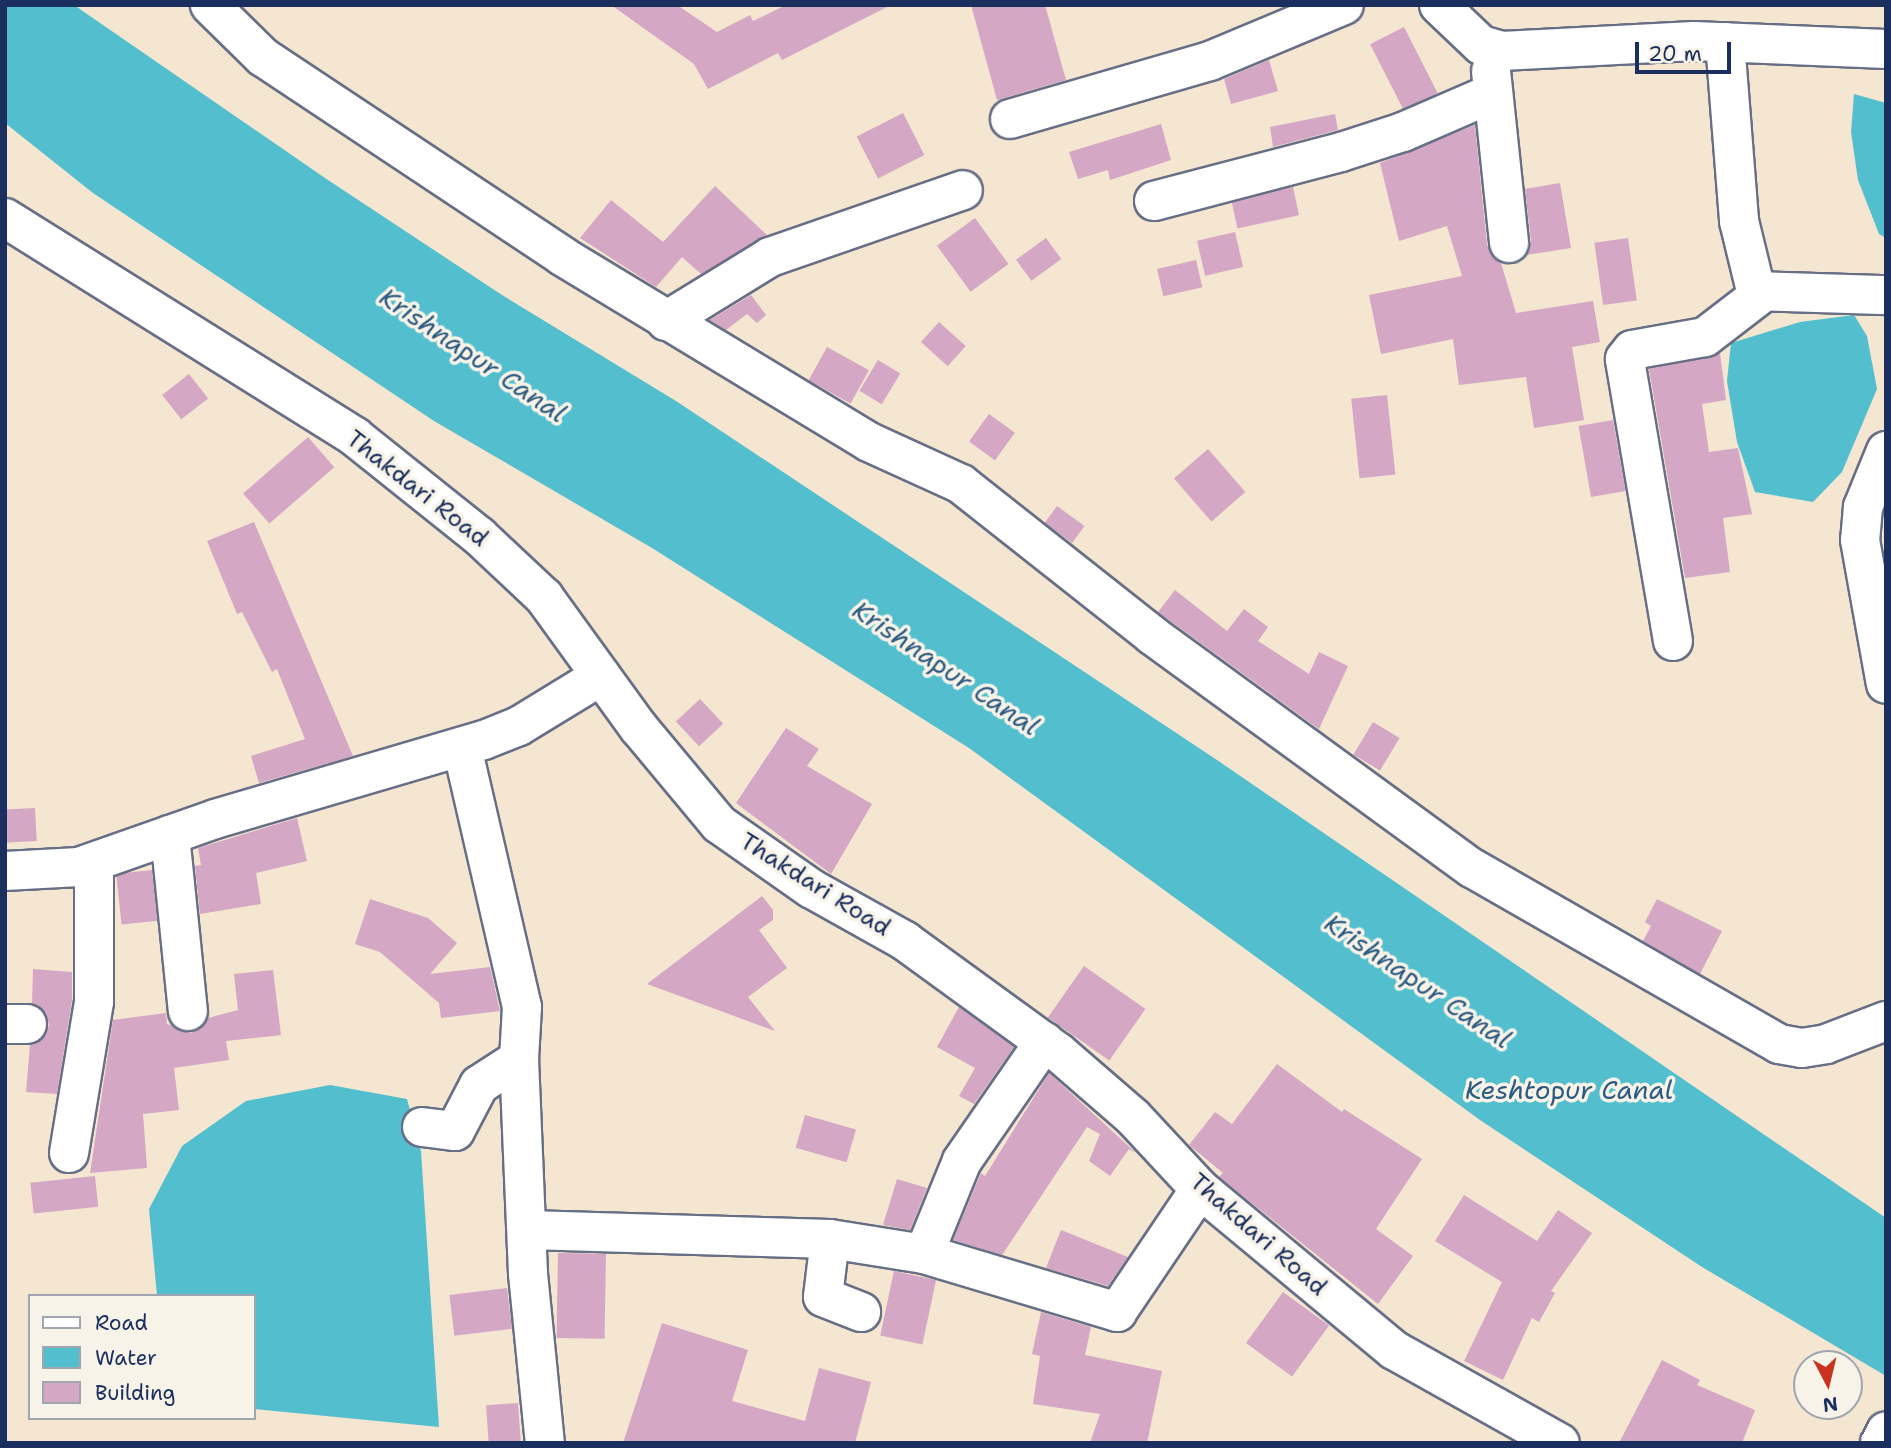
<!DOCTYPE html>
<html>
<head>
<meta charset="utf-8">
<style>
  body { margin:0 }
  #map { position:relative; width:1891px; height:1448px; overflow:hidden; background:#f4e6d0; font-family:"Shantell Sans",sans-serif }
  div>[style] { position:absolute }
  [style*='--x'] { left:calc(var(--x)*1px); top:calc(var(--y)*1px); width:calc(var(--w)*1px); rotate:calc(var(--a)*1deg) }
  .water>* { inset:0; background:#53bfce }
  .building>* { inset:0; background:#d4a7c5; transform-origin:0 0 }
  .roads { filter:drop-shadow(2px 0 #676f86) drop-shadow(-2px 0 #676f86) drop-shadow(0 2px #676f86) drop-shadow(0 -2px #676f86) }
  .minor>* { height:38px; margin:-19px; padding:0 19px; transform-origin:19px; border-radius:19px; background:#fff }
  span { translate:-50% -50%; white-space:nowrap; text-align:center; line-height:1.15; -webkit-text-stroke:7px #f7f3e8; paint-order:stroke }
  .street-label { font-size:24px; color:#1b2f5e }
  .water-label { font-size:26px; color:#2c5a80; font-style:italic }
  .frame { position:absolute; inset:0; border:7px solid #1b2f5e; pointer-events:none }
  .legend { position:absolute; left:28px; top:1294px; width:228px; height:126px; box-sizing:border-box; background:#f7f3e8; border:2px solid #9fa5b1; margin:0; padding:9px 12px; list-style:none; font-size:21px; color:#1b2f5e }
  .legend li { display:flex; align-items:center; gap:14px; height:35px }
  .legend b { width:35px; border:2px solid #9fa5b1 }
  .north { position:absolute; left:1793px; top:1350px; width:70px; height:70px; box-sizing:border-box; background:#f7f3e8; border:2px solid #9fa5b1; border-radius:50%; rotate:173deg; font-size:19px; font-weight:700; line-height:28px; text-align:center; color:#1b2f5e }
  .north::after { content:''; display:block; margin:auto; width:24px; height:32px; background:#c8321e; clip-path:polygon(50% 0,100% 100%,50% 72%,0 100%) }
  .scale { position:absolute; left:1635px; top:42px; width:96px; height:32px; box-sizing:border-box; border:4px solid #1b2f5e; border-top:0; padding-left:9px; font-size:21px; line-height:24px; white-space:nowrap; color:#1b2f5e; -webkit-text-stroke:5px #f7f3e8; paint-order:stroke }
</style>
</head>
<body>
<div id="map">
  <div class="water">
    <div style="clip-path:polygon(5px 5px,74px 5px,325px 178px,502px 295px,676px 401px,1217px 760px,1886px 1218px,1886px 1376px,1702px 1267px,1480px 1120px,969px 748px,652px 548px,434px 421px,93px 193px,5px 123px)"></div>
    <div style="clip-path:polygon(1854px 94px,1886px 103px,1886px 238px,1879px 234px,1858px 180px,1851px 132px)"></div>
    <div style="clip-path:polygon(1854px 315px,1867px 336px,1877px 389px,1842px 472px,1813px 502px,1755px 492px,1737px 442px,1727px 381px,1731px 343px,1800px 322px)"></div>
    <div style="clip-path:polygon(330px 1085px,407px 1099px,421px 1151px,439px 1427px,254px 1409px,254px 1296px,157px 1296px,149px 1209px,182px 1146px,246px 1101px)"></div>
  </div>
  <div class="building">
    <div style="clip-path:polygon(611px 5px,677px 5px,717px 32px,750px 15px,753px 21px,786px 5px,891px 5px,782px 60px,778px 53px,708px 89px,694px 64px)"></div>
    <div style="clip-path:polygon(971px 5px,1045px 5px,1066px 80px,997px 100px)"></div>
    <div style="left:1404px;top:27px;width:74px;height:38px;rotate:63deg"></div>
    <div style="clip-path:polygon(1269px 60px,1278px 91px,1231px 104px,1224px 79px)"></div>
    <div style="left:903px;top:113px;width:47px;height:52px;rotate:63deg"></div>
    <div style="clip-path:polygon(1335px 114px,1338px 130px,1273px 147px,1270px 127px)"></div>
    <div style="clip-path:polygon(1161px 124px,1171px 160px,1110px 180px,1108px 170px,1078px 179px,1069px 152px)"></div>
    <div style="clip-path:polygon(1475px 125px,1487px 245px,1501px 263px,1516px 313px,1593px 301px,1600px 342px,1572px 347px,1584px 420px,1534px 428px,1526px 377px,1459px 385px,1453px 339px,1381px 354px,1369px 295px,1462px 276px,1447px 226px,1399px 241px,1380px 163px)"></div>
    <div style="clip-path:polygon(1560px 183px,1571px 248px,1526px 255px,1531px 241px,1525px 189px)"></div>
    <div style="clip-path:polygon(715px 186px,767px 235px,701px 274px,682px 257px,656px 287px,580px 238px,611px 200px,663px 242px)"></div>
    <div style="left:1293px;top:187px;width:29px;height:63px;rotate:78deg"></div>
    <div style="left:975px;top:218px;width:57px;height:47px;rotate:54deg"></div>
    <div style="left:1235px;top:232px;width:36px;height:39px;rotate:77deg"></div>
    <div style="left:1046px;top:238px;width:26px;height:37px;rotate:54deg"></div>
    <div style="left:1628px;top:238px;width:63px;height:34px;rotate:82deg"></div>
    <div style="left:1196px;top:260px;width:28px;height:40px;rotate:77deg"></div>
    <div style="clip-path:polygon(751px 295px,766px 315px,757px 323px,747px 314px,726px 330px,710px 320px)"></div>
    <div style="left:939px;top:322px;width:36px;height:27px;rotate:42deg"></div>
    <div style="left:827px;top:347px;width:48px;height:38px;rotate:29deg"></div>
    <div style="clip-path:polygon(1720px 353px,1726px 400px,1702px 404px,1709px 452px,1738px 448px,1752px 514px,1723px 518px,1730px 572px,1685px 578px,1649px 369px)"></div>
    <div style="left:878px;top:360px;width:26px;height:36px;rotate:31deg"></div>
    <div style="left:189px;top:374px;width:31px;height:34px;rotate:52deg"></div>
    <div style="left:1387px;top:395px;width:80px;height:36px;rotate:84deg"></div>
    <div style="left:989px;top:414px;width:32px;height:34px;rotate:36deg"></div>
    <div style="left:1613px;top:420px;width:72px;height:35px;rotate:80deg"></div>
    <div style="left:308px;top:437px;width:40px;height:86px;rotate:49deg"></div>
    <div style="left:1208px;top:449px;width:57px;height:45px;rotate:49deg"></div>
    <div style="left:1057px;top:506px;width:34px;height:21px;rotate:36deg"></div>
    <div style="clip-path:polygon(254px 522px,353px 756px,259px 783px,251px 756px,305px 739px,277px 669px,272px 672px,242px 612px,237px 614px,207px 541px)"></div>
    <div style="clip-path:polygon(1175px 590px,1227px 631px,1244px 609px,1268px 627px,1258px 641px,1309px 674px,1319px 652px,1348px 666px,1319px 729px,1158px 612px)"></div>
    <div style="left:700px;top:699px;width:34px;height:33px;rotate:47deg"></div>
    <div style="left:1373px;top:722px;width:31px;height:38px;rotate:31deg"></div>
    <div style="clip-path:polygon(786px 728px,819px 749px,807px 766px,872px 804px,831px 874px,736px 803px)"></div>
    <div style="left:35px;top:808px;width:33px;height:30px;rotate:87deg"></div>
    <div style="clip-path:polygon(297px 818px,307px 861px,256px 873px,261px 904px,200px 914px,195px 866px,201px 865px,198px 848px)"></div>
    <div style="left:152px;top:870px;width:51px;height:36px;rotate:84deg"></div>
    <div style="clip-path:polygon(762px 896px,773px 910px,773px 920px,759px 930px,787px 968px,748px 997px,775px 1031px,647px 984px)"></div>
    <div style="clip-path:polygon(370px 899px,428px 918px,457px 943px,430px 974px,490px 967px,500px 1011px,441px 1018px,439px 1003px,380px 952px,355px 944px)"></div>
    <div style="clip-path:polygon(1657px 899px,1722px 931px,1700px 974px,1643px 941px,1651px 926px,1645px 922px)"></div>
    <div style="left:1084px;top:966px;width:75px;height:63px;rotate:35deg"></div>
    <div style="clip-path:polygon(33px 969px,72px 972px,72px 1000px,57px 1094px,26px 1092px,30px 1045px,46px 1035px,49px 1025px,46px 1013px,32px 1003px)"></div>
    <div style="clip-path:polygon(273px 970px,281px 1035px,226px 1041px,229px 1060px,174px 1068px,179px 1110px,143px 1114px,147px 1168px,90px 1173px,113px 1020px,166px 1013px,167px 1024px,191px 1033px,208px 1018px,238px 1010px,234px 974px)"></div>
    <div style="clip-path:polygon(959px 1007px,1014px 1047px,974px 1104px,959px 1096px,975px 1068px,937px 1047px)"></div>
    <div style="clip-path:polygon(1277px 1064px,1342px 1112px,1344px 1109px,1422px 1159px,1376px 1229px,1413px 1256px,1378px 1304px,1219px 1177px,1223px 1173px,1189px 1145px,1215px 1112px,1232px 1124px)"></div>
    <div style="clip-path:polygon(1049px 1073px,1136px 1153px,1129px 1149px,1110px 1176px,1089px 1161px,1100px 1134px,1087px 1127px,1002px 1255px,953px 1240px,981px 1173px,985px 1176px)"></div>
    <div style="left:805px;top:1115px;width:53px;height:34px;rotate:16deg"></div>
    <div style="left:95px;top:1176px;width:31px;height:65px;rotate:84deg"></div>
    <div style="clip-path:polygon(897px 1179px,927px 1188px,910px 1230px,883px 1225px)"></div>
    <div style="clip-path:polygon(1464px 1195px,1537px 1241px,1558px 1210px,1592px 1233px,1551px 1291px,1555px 1293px,1539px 1322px,1532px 1318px,1503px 1380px,1464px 1361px,1502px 1282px,1435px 1241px)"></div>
    <div style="clip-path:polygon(1061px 1230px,1128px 1257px,1108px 1286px,1046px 1268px)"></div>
    <div style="left:558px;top:1253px;width:48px;height:85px;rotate:1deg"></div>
    <div style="left:894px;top:1271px;width:43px;height:66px;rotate:12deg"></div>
    <div style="left:507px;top:1288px;width:41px;height:58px;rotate:83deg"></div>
    <div style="left:1283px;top:1292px;width:57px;height:63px;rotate:36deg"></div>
    <div style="clip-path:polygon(1041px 1312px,1091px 1327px,1085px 1355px,1162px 1371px,1147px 1443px,1090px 1443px,1100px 1414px,1033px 1404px,1040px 1356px,1032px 1354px)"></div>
    <div style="clip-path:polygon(662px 1323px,748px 1350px,732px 1401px,805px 1421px,819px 1368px,871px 1382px,855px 1443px,623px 1443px)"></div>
    <div style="clip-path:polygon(1662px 1360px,1700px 1380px,1697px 1385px,1755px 1410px,1742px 1443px,1619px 1443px)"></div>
    <div style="left:518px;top:1403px;width:40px;height:32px;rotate:86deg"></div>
  </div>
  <div class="roads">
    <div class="minor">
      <div style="--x:210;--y:5;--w:74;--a:44.5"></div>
      <div style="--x:263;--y:57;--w:359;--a:33.6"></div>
      <div style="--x:562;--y:256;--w:359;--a:31.2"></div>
      <div style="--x:869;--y:442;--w:101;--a:24.5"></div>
      <div style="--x:961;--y:484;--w:243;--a:38.3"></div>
      <div style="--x:1152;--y:635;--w:396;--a:36.1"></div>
      <div style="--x:1472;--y:868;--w:354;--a:29.8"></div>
      <div style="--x:1779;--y:1044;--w:23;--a:10"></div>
      <div style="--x:1802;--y:1048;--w:24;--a:-9"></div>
      <div style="--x:1826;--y:1044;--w:64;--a:-21"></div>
      <div style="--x:1439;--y:5;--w:58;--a:43.6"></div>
      <div style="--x:1481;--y:45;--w:22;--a:16"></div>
      <div style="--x:1502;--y:51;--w:192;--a:-3"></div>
      <div style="--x:1694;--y:41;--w:192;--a:2.4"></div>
      <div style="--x:1725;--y:42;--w:180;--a:85.5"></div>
      <div style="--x:1739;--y:221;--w:72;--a:76.3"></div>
      <div style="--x:1756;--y:291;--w:130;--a:1.8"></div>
      <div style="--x:1491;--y:71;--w:173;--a:84"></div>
      <div style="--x:1010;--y:119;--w:208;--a:-16.2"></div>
      <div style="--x:1210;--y:61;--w:145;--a:-22.7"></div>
      <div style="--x:1154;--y:201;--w:193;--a:-14.7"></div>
      <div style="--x:1341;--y:152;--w:65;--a:-17.9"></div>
      <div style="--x:1403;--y:132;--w:98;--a:-23.4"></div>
      <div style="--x:5;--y:218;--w:413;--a:32"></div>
      <div style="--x:355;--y:437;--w:159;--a:38.6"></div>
      <div style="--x:479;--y:536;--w:89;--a:43.2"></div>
      <div style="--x:544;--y:597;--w:162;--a:54.1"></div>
      <div style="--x:639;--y:728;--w:125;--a:50.2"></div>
      <div style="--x:719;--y:824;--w:113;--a:35"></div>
      <div style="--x:812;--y:889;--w:107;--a:29.2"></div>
      <div style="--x:905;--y:941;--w:189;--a:36"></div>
      <div style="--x:1058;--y:1052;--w:99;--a:40.9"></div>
      <div style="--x:1133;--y:1117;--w:98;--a:47.1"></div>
      <div style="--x:1200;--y:1189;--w:252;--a:39.7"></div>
      <div style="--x:1394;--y:1350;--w:190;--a:29.3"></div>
      <div style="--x:666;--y:321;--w:122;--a:-31.6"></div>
      <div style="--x:770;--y:257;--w:204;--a:-19.1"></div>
      <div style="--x:1886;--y:451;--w:61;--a:112.3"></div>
      <div style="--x:1863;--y:507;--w:33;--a:95"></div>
      <div style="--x:1860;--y:540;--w:146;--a:79.8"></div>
      <div style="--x:1673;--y:641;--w:286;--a:-99.7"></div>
      <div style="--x:1625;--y:359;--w:11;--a:-52"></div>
      <div style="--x:1632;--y:350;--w:74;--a:-10.1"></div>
      <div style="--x:1705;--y:337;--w:76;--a:-37.5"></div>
      <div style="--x:462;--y:747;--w:267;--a:77"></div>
      <div style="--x:522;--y:1007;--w:52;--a:93.3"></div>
      <div style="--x:519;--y:1059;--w:215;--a:87.6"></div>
      <div style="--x:528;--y:1274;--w:170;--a:84.3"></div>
      <div style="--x:170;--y:835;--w:177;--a:84.2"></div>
      <div style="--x:5;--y:871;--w:74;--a:-3.1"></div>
      <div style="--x:79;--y:867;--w:144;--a:-19.4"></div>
      <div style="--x:215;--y:819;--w:280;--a:-16.4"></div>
      <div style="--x:484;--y:740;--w:38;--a:-22"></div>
      <div style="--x:519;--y:726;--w:96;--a:-31.4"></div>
      <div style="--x:5;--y:1024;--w:22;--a:0"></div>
      <div style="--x:422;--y:1127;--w:33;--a:7"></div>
      <div style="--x:455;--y:1131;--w:52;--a:-62.4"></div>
      <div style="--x:479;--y:1085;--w:48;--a:-33"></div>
      <div style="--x:69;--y:1153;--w:153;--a:-80.6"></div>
      <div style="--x:94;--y:1002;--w:140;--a:-90"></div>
      <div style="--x:528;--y:1230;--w:302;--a:1.7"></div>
      <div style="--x:830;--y:1239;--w:95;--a:9.1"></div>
      <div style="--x:924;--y:1254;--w:202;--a:16.7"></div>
      <div style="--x:1117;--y:1312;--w:148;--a:-56"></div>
      <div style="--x:830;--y:1239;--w:58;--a:96.9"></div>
      <div style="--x:823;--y:1297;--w:41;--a:21.5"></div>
      <div style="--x:924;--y:1254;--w:100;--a:-67.8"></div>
      <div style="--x:962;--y:1161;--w:145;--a:-55.4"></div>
      <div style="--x:1880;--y:1443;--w:13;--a:-63"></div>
    </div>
  </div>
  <div class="street-label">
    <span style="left:417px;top:489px;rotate:38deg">Thakdari Road</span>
    <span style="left:815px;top:885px;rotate:32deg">Thakdari Road</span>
    <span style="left:1258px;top:1235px;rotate:41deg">Thakdari Road</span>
  </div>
  <div class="water-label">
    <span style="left:473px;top:355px;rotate:34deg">Krishnapur Canal</span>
    <span style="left:946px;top:668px;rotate:34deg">Krishnapur Canal</span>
    <span style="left:1418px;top:981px;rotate:34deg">Krishnapur Canal</span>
    <span style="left:1569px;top:1090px">Keshtopur Canal</span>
  </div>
  <div class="frame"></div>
  <ul class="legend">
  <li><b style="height:9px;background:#fff"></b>Road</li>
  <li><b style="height:19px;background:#53bfce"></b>Water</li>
  <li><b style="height:19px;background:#d4a7c5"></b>Building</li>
  </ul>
  <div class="north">N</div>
  <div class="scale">20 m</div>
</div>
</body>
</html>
